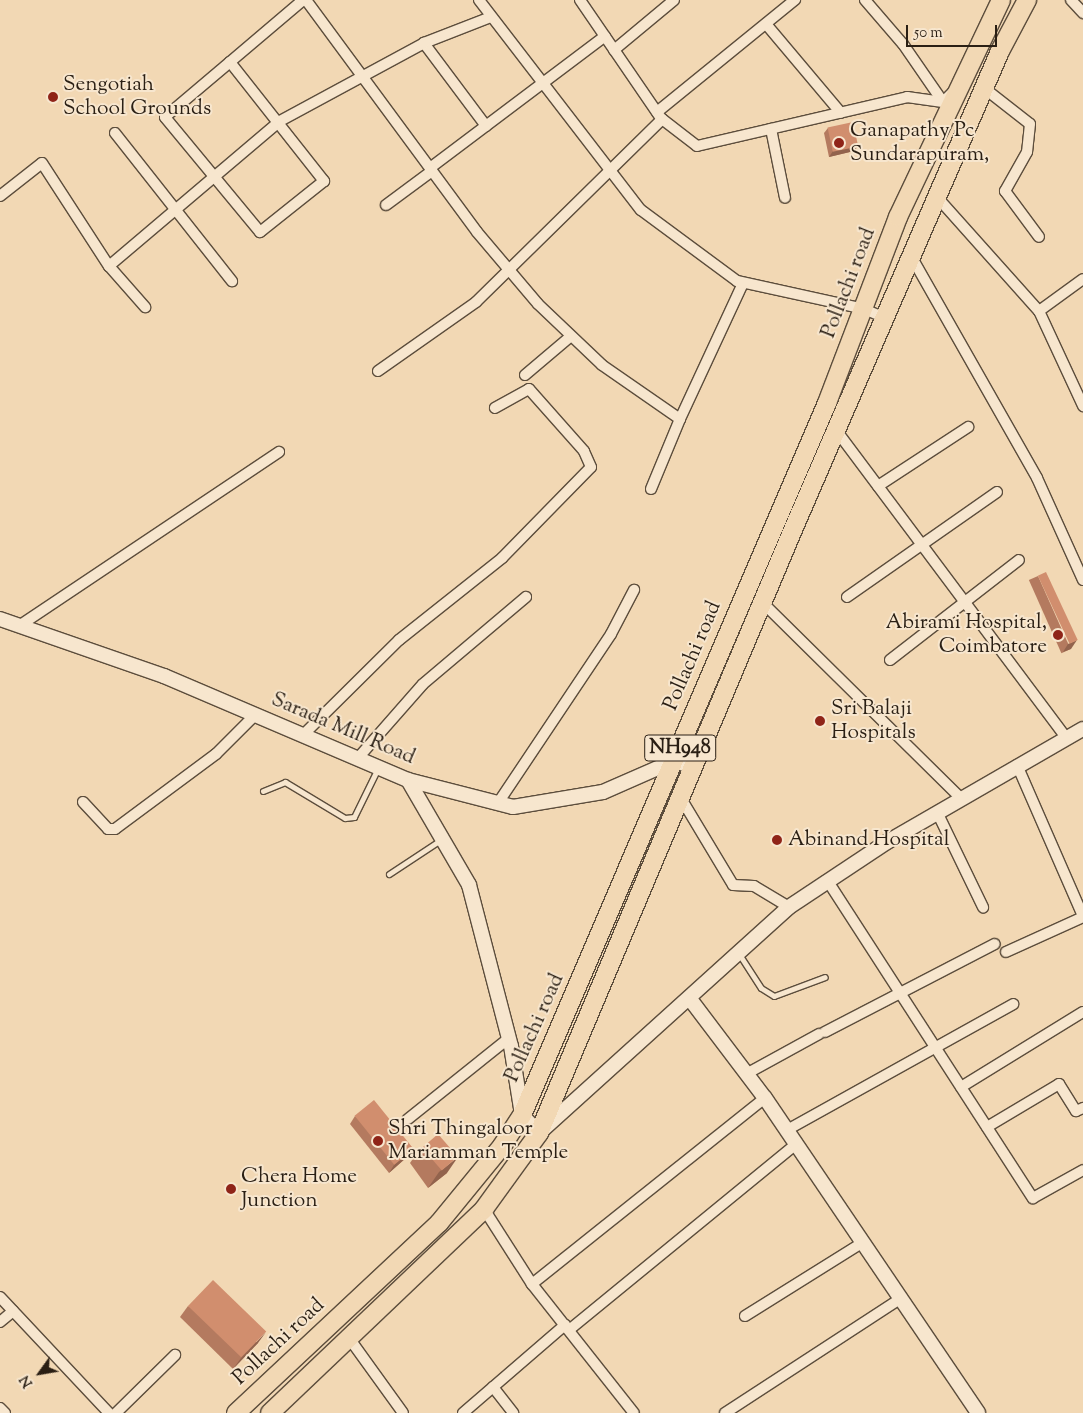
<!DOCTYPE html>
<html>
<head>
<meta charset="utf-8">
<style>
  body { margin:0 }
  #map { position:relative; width:1083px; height:1413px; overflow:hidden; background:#f2d8b4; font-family:"Sorts Mill Goudy",serif }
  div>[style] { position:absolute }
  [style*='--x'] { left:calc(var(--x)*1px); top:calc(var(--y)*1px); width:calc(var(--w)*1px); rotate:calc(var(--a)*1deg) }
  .roads { filter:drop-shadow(1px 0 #5c4d3c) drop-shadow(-1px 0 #5c4d3c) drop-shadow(0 1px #5c4d3c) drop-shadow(0 -1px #5c4d3c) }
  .lane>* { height:5px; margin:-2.5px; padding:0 2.5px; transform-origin:2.5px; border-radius:2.5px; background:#f7e6ce }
  .street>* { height:10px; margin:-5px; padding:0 5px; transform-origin:5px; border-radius:5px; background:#f7e6ce }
  .secondary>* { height:14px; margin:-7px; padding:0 7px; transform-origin:7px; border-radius:7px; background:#f7e6ce }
  .highway>* { height:18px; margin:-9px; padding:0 9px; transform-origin:9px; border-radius:9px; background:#f2d8b4 }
  .wall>* { inset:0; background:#b47a5f; transform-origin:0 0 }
  .shaded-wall>* { inset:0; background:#92634d }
  .building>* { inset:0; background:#d18e6e; transform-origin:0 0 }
  .dots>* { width:14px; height:14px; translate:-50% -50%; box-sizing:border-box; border:2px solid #f7e6ce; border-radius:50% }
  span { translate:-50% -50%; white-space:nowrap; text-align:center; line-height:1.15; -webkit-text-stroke:4px #f7e6ce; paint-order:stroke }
  .shield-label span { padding:1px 4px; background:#f7e6ce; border:1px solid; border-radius:4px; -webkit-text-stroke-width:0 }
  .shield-label { font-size:20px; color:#2a1f14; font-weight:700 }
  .poi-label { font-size:21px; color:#2a1f14 }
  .left { translate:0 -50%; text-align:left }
  .right { translate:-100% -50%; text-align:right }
  .street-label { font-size:21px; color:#2a1f14 }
  .north { position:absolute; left:15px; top:1348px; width:50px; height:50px; -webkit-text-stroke:4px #f7e6ce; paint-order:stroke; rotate:238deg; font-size:14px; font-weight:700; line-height:20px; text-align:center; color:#2a1f14 }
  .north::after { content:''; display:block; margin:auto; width:18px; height:22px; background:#2a1f14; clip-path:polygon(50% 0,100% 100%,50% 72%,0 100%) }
  .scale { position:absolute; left:906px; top:25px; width:91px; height:22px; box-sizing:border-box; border:2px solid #2a1f14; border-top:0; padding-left:6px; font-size:15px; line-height:18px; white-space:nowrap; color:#2a1f14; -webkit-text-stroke:4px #f7e6ce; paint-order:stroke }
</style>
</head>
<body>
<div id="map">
  <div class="roads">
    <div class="lane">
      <div style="--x:263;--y:791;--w:24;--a:-22"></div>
      <div style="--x:285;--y:782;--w:70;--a:31"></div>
      <div style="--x:345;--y:818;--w:9;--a:-6"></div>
      <div style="--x:354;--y:817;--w:55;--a:-63.9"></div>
      <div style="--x:389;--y:874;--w:64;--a:-33.4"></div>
      <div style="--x:739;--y:954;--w:40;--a:57.1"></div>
      <div style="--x:761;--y:988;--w:15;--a:32"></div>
      <div style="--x:774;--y:996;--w:54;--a:-20.4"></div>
    </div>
    <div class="street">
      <div style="--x:306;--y:0;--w:288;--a:53.6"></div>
      <div style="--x:477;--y:232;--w:94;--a:49.7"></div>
      <div style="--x:538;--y:304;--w:88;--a:43.6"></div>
      <div style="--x:602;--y:365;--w:95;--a:34.7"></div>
      <div style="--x:680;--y:419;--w:150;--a:-65.1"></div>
      <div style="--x:479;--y:0;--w:265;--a:52.4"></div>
      <div style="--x:641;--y:210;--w:119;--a:36.5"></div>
      <div style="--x:737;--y:281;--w:130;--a:12.4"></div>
      <div style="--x:864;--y:309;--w:23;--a:23"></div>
      <div style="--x:580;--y:0;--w:142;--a:55.6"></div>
      <div style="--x:865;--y:0;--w:58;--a:49.2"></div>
      <div style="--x:903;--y:44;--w:70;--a:55.4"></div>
      <div style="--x:1071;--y:0;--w:18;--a:47"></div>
      <div style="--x:766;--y:24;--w:116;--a:49.9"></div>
      <div style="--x:614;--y:50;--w:78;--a:-39.8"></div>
      <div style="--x:230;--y:62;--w:152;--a:51.7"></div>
      <div style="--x:324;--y:181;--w:82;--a:141.4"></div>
      <div style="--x:260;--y:232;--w:149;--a:-129.6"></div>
      <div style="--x:165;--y:117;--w:85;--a:-40.2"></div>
      <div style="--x:230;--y:62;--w:96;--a:-40.3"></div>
      <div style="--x:984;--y:88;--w:58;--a:38"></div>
      <div style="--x:1030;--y:124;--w:28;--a:96"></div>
      <div style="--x:1027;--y:152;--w:45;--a:119.4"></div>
      <div style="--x:1005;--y:191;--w:57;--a:53.5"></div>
      <div style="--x:657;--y:112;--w:178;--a:-39.1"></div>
      <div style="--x:486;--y:126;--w:104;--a:-126.8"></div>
      <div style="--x:424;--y:43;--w:72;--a:-21.2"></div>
      <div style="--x:771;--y:129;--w:70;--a:78.5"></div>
      <div style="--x:115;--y:133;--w:189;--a:51.7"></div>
      <div style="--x:430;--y:168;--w:219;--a:-37"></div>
      <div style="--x:0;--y:196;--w:53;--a:-38.2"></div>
      <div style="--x:42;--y:163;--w:123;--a:57"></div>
      <div style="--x:109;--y:266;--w:55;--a:48.7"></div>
      <div style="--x:937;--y:197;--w:153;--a:48.2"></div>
      <div style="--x:1039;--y:311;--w:54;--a:-36"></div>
      <div style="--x:386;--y:205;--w:57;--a:-36.5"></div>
      <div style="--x:911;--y:256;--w:255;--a:60.4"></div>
      <div style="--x:1037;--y:478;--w:112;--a:65.7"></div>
      <div style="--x:109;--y:266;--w:224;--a:-40.3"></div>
      <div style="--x:280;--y:121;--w:164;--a:-28.4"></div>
      <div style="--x:1039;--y:311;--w:105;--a:65.1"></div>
      <div style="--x:378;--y:371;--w:120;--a:-35.1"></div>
      <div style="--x:476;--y:302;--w:261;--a:-44.5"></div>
      <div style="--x:662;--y:119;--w:44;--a:37.6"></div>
      <div style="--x:697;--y:146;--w:216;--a:-13.1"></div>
      <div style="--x:907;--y:97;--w:36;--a:8"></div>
      <div style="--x:943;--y:102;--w:13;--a:-45"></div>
      <div style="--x:525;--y:375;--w:60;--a:-40.3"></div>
      <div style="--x:836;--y:430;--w:384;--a:53.2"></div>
      <div style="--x:878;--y:486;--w:108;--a:-33.2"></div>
      <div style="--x:651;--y:489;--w:76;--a:-67.5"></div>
      <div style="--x:847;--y:597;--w:183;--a:-35"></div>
      <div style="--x:763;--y:603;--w:278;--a:44.6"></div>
      <div style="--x:19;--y:626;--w:313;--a:-33.8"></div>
      <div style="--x:890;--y:660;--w:163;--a:-37.8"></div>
      <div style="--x:303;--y:735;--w:135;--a:-44.7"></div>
      <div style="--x:399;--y:640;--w:132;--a:-38.5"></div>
      <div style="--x:502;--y:558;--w:127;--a:-45.6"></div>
      <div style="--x:591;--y:467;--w:17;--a:-114"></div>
      <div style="--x:584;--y:451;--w:83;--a:-131.6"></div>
      <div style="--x:529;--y:389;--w:39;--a:151"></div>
      <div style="--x:358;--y:758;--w:98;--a:-48.7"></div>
      <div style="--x:423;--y:684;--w:135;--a:-40.2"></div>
      <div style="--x:1017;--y:765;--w:165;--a:66.4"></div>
      <div style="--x:682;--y:800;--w:99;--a:59"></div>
      <div style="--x:733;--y:885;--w:21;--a:3"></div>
      <div style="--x:754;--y:886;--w:41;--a:31"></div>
      <div style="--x:83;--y:802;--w:37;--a:47"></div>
      <div style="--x:108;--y:829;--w:7;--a:0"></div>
      <div style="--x:115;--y:829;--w:126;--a:-36.6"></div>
      <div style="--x:216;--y:754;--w:55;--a:-45"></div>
      <div style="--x:498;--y:803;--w:203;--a:-56.2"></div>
      <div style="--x:611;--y:634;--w:50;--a:-62.4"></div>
      <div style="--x:937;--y:812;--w:106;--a:64.2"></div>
      <div style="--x:827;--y:880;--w:379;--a:57.1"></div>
      <div style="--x:1033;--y:1198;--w:57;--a:-29.2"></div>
      <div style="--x:1006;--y:952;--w:85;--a:-24.4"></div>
      <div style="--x:825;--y:1032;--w:191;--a:-27.4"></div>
      <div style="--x:748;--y:1073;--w:81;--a:-28.8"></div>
      <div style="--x:961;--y:1087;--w:143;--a:-31.6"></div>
      <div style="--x:408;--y:1119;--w:129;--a:-38.7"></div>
      <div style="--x:987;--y:1127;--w:84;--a:-30.8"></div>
      <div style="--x:1059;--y:1084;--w:32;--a:58"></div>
      <div style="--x:1076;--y:1111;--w:8;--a:-23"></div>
      <div style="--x:787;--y:1130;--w:259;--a:-29.1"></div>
      <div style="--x:484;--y:1209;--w:89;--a:57.4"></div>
      <div style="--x:532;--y:1284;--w:164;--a:51.7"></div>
      <div style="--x:532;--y:1284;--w:298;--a:-38.6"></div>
      <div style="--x:0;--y:1297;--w:159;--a:46.8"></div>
      <div style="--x:745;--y:1316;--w:138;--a:-32"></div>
      <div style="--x:0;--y:1322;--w:17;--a:-40"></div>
      <div style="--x:569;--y:1330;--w:293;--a:-39.3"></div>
      <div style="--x:349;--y:1338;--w:92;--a:54.2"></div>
      <div style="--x:493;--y:1387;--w:33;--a:52"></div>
      <div style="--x:0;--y:1408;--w:7;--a:45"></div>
      <div style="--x:116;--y:1413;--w:83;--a:-44.5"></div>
      <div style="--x:463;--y:1413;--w:135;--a:-40.8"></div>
      <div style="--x:725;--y:1413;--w:209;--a:-33.1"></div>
    </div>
    <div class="secondary">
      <div style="--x:0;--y:619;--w:174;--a:19.2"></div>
      <div style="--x:164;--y:676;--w:265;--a:23.1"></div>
      <div style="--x:408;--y:780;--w:108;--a:14.4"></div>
      <div style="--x:513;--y:807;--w:91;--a:-9.5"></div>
      <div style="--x:603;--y:792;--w:80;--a:-23.7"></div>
      <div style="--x:676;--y:760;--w:20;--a:27"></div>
      <div style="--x:408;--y:780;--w:121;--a:59.8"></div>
      <div style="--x:469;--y:885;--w:166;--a:75.4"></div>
      <div style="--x:511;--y:1046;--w:70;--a:80.9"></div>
      <div style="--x:522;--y:1115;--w:25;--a:47"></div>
      <div style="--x:539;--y:1133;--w:337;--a:-42.1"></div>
      <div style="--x:789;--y:907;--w:118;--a:-33.6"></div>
      <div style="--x:887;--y:842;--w:226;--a:-30"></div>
      <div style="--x:690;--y:999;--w:124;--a:52.9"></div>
      <div style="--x:765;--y:1098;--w:380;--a:55.9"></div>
    </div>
    <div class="highway">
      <div style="--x:236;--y:1413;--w:278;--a:-43.1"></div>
      <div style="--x:439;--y:1223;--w:99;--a:-50.7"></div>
      <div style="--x:502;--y:1146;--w:37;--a:-57"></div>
      <div style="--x:522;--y:1115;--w:775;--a:-66.81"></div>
      <div style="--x:827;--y:403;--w:199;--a:-69.1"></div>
      <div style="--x:898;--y:217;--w:240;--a:-64.6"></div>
      <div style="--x:270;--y:1413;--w:296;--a:-43.6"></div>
      <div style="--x:484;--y:1209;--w:94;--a:-54.1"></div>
      <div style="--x:539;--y:1133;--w:652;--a:-67.17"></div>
      <div style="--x:792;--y:532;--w:524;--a:-66.61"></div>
      <div style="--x:1000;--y:51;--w:58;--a:-62.1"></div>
    </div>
  </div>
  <div class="wall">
    <div style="clip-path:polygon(828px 128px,858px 146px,854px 151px,829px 157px,824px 133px)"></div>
    <div style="left:1038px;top:576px;width:80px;height:10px;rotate:66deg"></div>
    <div style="clip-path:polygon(355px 1116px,413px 1149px,407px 1157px,389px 1173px,350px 1124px)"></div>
    <div style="clip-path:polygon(421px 1147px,447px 1173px,428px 1188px,410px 1163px)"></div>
    <div style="clip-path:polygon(188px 1306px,258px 1343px,233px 1369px,180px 1317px)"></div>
  </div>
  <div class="shaded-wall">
    <div style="clip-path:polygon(858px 146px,854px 151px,829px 157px,833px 151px)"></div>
    <div style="clip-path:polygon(1077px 640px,1071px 649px,1063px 652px,1068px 644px)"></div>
    <div style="clip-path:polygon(413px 1149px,407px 1157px,389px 1173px,394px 1165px)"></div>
    <div style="clip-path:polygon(458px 1157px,447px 1173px,428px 1188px,439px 1172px)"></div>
    <div style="clip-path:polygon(266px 1332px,258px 1343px,233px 1369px,241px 1358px)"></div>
  </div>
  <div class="building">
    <div style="left:853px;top:122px;width:25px;height:26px;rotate:78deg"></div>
    <div style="left:1046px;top:572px;width:75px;height:9px;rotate:65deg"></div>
    <div style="left:374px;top:1100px;width:63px;height:25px;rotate:51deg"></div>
    <div style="left:438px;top:1134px;width:30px;height:21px;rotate:49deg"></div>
    <div style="left:213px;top:1280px;width:74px;height:36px;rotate:44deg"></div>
  </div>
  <div class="dots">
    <div style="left:53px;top:97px;background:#8f2418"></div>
    <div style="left:839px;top:143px;background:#8f2418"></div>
    <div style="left:1058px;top:635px;background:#8f2418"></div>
    <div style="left:820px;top:721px;background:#8f2418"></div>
    <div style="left:777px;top:840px;background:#8f2418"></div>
    <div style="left:378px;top:1141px;background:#8f2418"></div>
    <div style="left:231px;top:1189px;background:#8f2418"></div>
  </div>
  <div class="shield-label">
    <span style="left:680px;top:748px">NH948</span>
  </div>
  <div class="poi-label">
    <span class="left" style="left:63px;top:97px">Sengotiah<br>School Grounds</span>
    <span class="left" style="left:850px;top:143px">Ganapathy Pc<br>Sundarapuram,</span>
    <span class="right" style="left:1047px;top:635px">Abirami Hospital,<br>Coimbatore</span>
    <span class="left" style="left:831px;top:721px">Sri Balaji<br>Hospitals</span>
    <span class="left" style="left:788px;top:840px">Abinand Hospital</span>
    <span class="left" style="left:388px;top:1141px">Shri Thingaloor<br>Mariamman Temple</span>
    <span class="left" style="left:241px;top:1189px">Chera Home<br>Junction</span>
  </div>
  <div class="street-label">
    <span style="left:849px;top:283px;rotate:-69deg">Pollachi road</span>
    <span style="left:693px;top:656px;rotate:-67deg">Pollachi road</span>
    <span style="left:343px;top:729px;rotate:23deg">Sarada Mill Road</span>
    <span style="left:535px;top:1028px;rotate:-66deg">Pollachi road</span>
    <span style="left:279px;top:1342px;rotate:-43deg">Pollachi road</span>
  </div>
  <div class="north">N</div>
  <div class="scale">50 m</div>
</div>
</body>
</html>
